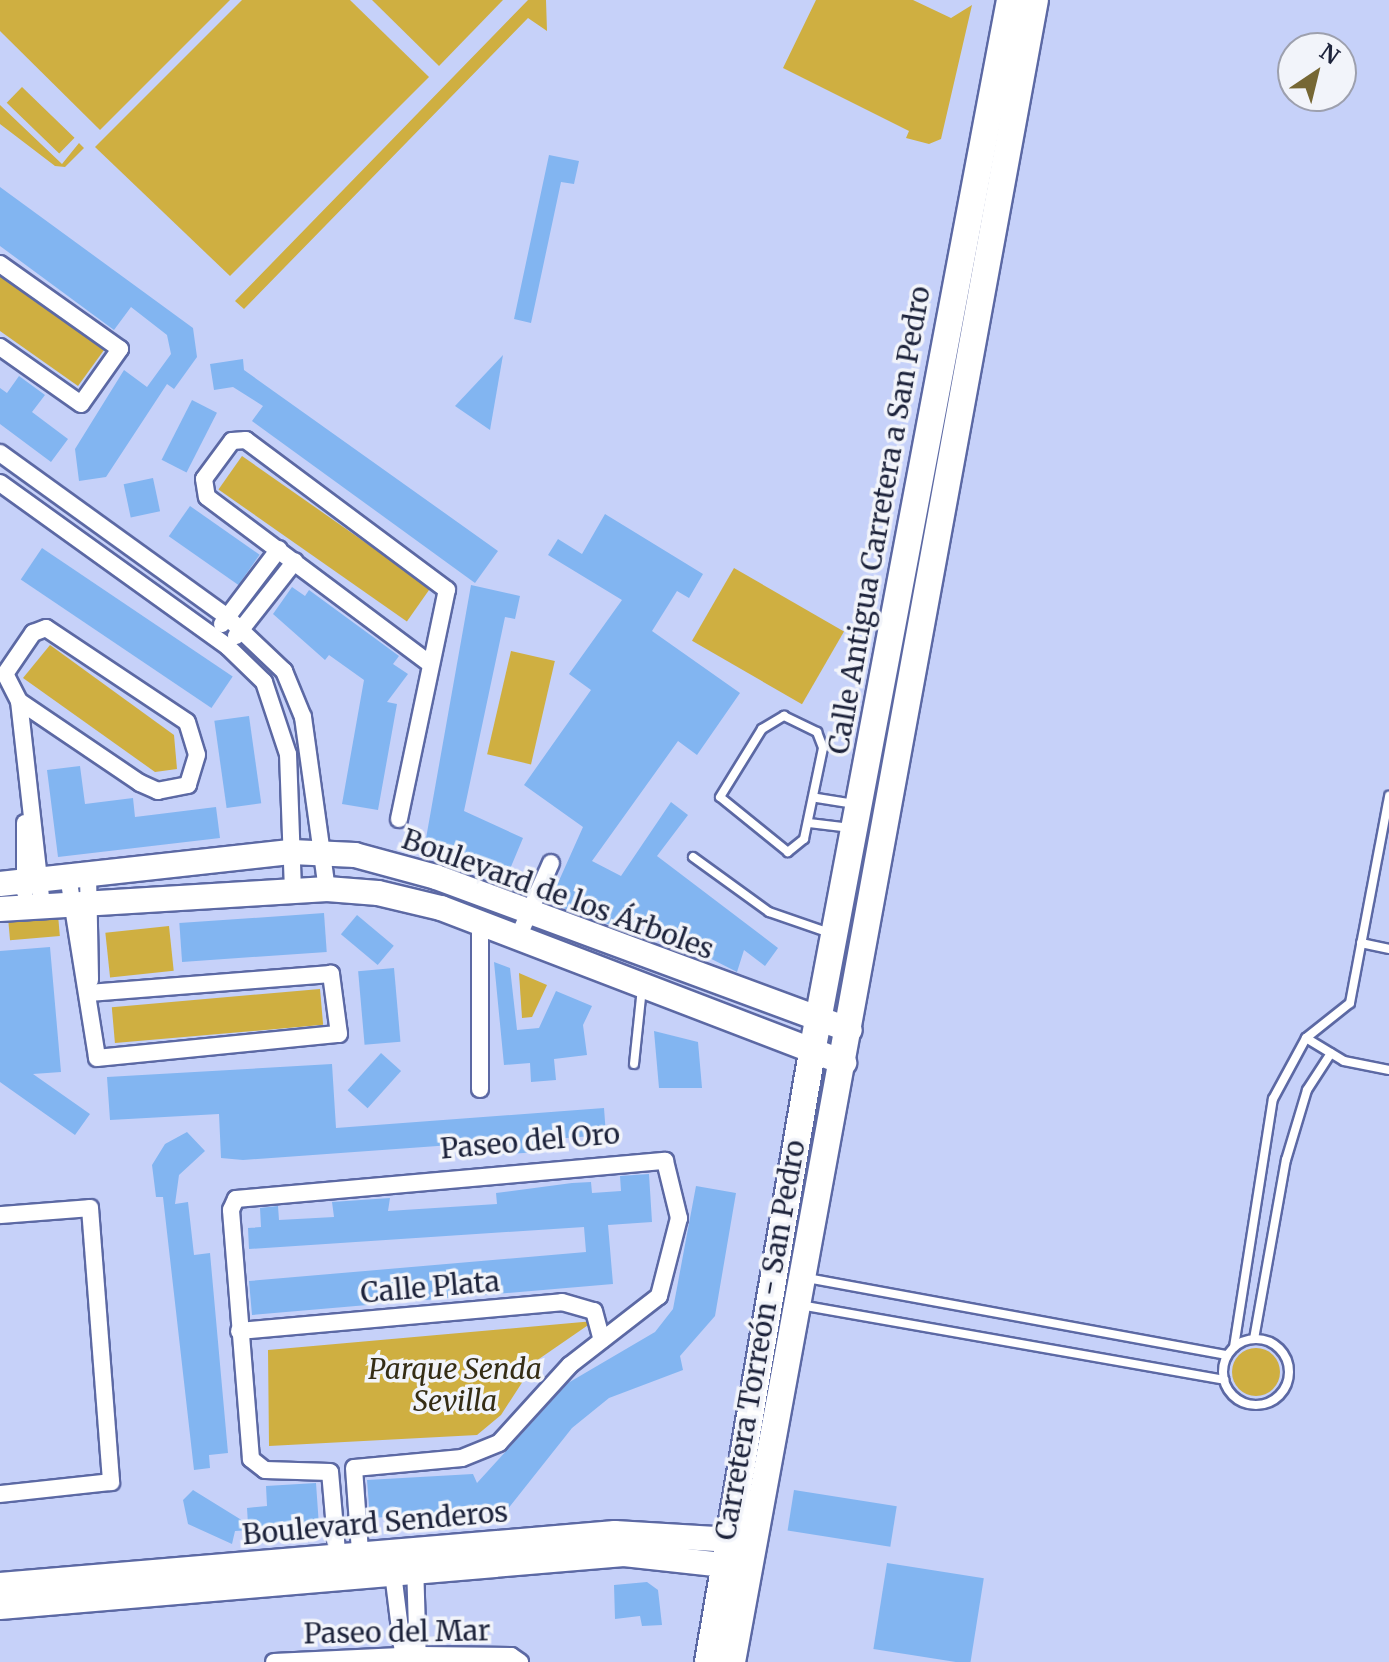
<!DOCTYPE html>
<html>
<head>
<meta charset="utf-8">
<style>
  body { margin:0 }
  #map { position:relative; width:1389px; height:1662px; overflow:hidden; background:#c6d1f9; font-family:Merriweather,serif }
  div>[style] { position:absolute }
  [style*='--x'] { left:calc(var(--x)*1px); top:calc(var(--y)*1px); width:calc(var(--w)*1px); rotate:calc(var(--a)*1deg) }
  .green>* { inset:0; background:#cfaf41; transform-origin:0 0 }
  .round { border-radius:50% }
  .building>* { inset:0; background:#82b5f1; transform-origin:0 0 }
  .roads { filter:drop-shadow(2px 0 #5c69a4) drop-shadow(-2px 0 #5c69a4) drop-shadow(0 2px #5c69a4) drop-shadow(0 -2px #5c69a4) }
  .service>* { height:8px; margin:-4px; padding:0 4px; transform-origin:4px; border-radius:4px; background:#fff }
  .service>.ring { margin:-4px; padding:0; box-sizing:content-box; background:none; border:8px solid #fff; border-radius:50% }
  .minor>* { height:16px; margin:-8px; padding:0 8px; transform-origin:8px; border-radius:8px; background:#fff }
  .secondary>* { height:24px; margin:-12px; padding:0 12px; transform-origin:12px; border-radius:12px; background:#fff }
  .primary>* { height:26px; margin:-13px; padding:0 13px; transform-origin:13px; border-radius:13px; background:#fff }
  span { translate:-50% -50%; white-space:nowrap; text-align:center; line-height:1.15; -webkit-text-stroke:7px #f2f4fa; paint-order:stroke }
  .street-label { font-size:28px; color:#1d233b }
  .park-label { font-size:28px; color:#352d15; font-style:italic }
  .north { position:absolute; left:1277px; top:32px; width:80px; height:80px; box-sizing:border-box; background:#f2f4fa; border:2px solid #9da0ae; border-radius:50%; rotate:35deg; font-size:22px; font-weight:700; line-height:32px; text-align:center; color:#1d233b }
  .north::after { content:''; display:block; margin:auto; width:28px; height:36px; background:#766734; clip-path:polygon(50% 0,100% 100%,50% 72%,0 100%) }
</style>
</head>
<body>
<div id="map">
  <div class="green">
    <div style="clip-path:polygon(0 0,230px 0,100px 130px,0 31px)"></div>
    <div style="clip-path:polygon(242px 0,350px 0,429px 77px,230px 276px,95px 147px)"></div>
    <div style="clip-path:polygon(372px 0,503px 0,439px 66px)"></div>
    <div style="clip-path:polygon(528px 0,546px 0,547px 31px,528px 18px,244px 309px,235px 301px)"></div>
    <div style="clip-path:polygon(816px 0,913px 0,951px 18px,972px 5px,941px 139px,929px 144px,906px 138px,909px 131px,783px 68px)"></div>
    <div style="left:22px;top:87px;width:73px;height:22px;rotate:44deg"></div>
    <div style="clip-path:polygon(0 105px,62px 164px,79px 143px,84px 148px,65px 167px,55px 166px,0 124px)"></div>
    <div style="clip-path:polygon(0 276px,104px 350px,78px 386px,0 331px)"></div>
    <div style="left:242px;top:456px;width:230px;height:41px;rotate:35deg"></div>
    <div style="left:734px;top:568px;width:127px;height:84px;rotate:30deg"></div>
    <div style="clip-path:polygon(50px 645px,174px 735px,177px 769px,155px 772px,23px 678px)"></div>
    <div style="left:511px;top:651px;width:45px;height:106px;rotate:13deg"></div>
    <div style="left:58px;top:915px;width:21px;height:50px;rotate:85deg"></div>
    <div style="left:169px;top:926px;width:45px;height:64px;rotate:84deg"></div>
    <div style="clip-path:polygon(519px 973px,547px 985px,532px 1017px,522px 1018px)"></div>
    <div style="left:320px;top:989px;width:36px;height:209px;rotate:85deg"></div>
    <div style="clip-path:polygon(594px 1321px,536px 1361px,501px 1415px,477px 1435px,269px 1446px,268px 1350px)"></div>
    <div class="round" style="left:1232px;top:1348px;width:48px;height:48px"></div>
  </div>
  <div class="building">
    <div style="clip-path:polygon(549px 155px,579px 161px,574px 184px,561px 182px,531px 323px,514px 319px)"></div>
    <div style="clip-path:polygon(0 187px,193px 328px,197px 357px,174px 389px,167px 384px,106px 477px,79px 481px,75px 449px,124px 370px,147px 387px,171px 354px,167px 335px,131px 307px,114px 330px,0 246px)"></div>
    <div style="clip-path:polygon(503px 355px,490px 430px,455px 406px)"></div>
    <div style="clip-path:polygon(243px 359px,244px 370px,498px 551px,475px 583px,252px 421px,263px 406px,233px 387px,214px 390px,210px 364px)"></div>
    <div style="clip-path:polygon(19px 376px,45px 395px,32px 412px,68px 439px,51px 462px,0 424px,0 388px,7px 393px)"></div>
    <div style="left:192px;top:400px;width:28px;height:67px;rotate:27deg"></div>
    <div style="left:153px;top:478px;width:34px;height:30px;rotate:78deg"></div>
    <div style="left:190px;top:506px;width:85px;height:37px;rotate:35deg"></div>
    <div style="clip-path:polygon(605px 514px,703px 574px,689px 598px,677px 591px,652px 631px,740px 693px,697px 755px,678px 741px,592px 861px,621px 876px,671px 802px,688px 815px,657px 856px,778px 948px,765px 966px,744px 950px,737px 972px,637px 921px,633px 933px,549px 903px,583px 827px,524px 785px,591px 690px,569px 674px,622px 600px,548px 555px,558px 539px,582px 554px)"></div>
    <div style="left:42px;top:548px;width:230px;height:38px;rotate:34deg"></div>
    <div style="clip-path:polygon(471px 585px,520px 596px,515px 619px,505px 617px,464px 811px,523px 838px,510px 869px,425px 844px)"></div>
    <div style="clip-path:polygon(292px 587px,305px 596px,309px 590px,399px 656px,393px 664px,408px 674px,387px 702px,397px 704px,378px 810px,342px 804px,364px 680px,329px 655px,325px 660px,273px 614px)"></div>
    <div style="left:249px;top:716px;width:88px;height:35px;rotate:82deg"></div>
    <div style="clip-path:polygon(80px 766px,85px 804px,133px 798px,135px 817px,216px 807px,220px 838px,58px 857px,47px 770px)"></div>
    <div style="left:324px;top:913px;width:39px;height:145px;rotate:86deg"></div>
    <div style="left:357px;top:915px;width:48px;height:25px;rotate:40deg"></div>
    <div style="clip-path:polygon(50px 947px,61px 1072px,33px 1074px,90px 1114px,75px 1135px,0 1082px,0 951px)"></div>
    <div style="clip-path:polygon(494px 962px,510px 968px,517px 1030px,539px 1028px,556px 991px,592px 1006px,583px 1025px,587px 1055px,554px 1059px,556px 1080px,531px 1082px,530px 1063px,504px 1065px)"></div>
    <div style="left:394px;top:968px;width:74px;height:36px;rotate:85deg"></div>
    <div style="clip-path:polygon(654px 1031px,698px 1042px,702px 1088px,659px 1088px)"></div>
    <div style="left:381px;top:1053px;width:27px;height:50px;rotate:42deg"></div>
    <div style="clip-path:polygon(332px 1064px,336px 1128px,604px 1108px,606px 1135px,553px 1139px,554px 1151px,494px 1155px,493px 1142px,243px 1160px,221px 1158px,219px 1114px,110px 1120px,107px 1077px)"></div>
    <div style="clip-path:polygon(187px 1132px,205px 1151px,179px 1175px,175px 1204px,188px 1202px,194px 1255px,210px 1253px,228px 1453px,209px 1455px,210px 1468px,194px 1470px,163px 1197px,156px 1197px,152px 1165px,165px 1144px)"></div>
    <div style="clip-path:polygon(649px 1174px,652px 1222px,608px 1225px,613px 1284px,252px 1315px,249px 1281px,586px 1252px,584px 1227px,249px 1249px,248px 1228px,261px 1227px,260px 1208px,278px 1206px,279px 1220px,334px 1217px,332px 1202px,390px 1198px,388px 1211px,497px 1204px,496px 1193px,572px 1183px,591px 1182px,592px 1193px,621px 1191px,620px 1176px)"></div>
    <div style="clip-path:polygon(696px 1186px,736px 1193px,715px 1316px,680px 1356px,683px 1370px,609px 1398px,572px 1428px,507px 1510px,370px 1518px,367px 1480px,473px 1474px,477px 1483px,568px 1383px,655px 1332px,673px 1309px)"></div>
    <div style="clip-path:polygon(316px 1483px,319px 1526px,235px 1531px,232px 1544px,188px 1524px,183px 1500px,193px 1490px,248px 1524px,247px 1508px,267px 1506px,266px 1486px)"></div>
    <div style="left:794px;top:1490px;width:104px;height:41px;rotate:9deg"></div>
    <div style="left:887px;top:1563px;width:98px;height:87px;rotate:9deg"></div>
    <div style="clip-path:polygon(647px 1582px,658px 1590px,662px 1625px,642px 1626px,640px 1616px,615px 1619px,614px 1585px)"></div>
  </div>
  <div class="roads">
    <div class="service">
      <div style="--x:784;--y:716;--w:37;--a:26"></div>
      <div style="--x:817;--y:732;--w:17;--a:69"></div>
      <div style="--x:823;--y:748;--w:93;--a:101.8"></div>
      <div style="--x:804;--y:839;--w:21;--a:141"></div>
      <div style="--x:788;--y:852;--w:87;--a:-141"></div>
      <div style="--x:720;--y:797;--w:80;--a:-58.3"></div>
      <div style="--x:762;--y:729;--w:26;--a:-31"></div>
      <div style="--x:817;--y:798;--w:38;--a:9"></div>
      <div style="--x:809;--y:823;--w:42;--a:6.8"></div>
      <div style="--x:693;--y:857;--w:94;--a:35.9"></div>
      <div style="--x:769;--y:912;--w:65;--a:19"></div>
      <div style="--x:1361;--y:943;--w:29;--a:12"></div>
      <div style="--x:1306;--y:1038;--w:44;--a:31.2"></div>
      <div style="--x:1344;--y:1061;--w:46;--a:11.3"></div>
      <div style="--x:634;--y:1064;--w:76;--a:-84"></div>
      <div style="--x:807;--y:1278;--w:427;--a:10.4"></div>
      <div style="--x:800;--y:1305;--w:431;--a:10"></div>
      <div class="ring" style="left:1223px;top:1339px;width:58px;height:58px"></div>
      <div style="--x:1254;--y:1339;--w:182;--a:-79.9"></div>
      <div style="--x:1286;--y:1160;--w:73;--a:-73.3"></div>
      <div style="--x:1307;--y:1090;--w:44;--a:-57"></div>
      <div style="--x:1234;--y:1347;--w:251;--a:-81.1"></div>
      <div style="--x:1273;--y:1099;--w:69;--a:-61.6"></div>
      <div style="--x:1306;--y:1038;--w:56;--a:-38.5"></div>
      <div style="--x:1350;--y:1003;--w:211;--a:-79.3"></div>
    </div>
    <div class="minor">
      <div style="--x:0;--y:264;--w:147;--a:35.3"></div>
      <div style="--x:120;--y:349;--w:67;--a:125.3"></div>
      <div style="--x:81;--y:404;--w:99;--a:-144.9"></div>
      <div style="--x:0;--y:453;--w:280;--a:35.8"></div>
      <div style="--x:227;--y:617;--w:79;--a:43.5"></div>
      <div style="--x:284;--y:671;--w:50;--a:67.6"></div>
      <div style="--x:303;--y:717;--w:174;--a:82.1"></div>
      <div style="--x:0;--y:483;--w:281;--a:35.7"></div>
      <div style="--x:228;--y:647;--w:50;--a:44.2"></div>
      <div style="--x:264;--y:682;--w:76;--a:71.6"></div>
      <div style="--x:288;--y:754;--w:138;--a:87.9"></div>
      <div style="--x:222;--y:624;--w:94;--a:-52.8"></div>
      <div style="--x:46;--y:628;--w:169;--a:33.7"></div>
      <div style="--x:187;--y:722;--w:34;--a:73"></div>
      <div style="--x:197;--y:755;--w:31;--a:107"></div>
      <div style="--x:188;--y:785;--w:31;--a:169"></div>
      <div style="--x:158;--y:791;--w:20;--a:-156"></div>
      <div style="--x:140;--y:783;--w:146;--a:-145.9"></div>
      <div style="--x:19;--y:701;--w:30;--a:-117"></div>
      <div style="--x:5;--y:674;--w:50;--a:-55.7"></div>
      <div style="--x:33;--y:633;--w:14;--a:-21"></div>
      <div style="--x:236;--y:636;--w:95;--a:-51.8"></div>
      <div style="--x:19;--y:701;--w:205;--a:83.6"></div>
      <div style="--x:399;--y:819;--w:234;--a:-78.2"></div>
      <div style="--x:447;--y:590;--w:251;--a:-143.3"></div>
      <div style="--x:246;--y:440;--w:14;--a:176"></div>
      <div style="--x:232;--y:441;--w:47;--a:126.4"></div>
      <div style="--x:204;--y:479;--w:18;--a:81"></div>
      <div style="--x:207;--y:497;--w:279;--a:36.8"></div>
      <div style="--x:25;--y:823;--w:69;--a:90"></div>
      <div style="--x:88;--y:874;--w:106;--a:88.9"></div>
      <div style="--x:68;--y:876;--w:184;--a:80.9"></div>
      <div style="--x:97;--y:1058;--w:243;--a:-5.7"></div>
      <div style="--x:339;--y:1034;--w:61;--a:-97.6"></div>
      <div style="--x:331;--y:974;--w:243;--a:175.5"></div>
      <div style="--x:480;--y:925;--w:164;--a:90"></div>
      <div style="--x:517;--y:940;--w:84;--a:-66.2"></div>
      <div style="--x:0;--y:1215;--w:90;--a:-4.4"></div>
      <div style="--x:90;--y:1208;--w:275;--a:85.6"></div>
      <div style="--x:111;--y:1482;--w:112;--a:173.8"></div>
      <div style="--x:239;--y:1331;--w:324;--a:-5.1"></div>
      <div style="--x:562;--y:1302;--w:33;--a:16"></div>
      <div style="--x:594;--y:1311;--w:30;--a:75"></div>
      <div style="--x:338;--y:1563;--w:91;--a:-95"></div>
      <div style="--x:330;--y:1472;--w:65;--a:-178.2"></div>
      <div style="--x:265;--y:1470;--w:18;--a:-142"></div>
      <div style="--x:251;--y:1459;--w:250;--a:-94.6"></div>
      <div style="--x:231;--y:1210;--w:12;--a:-66"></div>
      <div style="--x:236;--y:1199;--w:431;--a:-5.1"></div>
      <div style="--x:665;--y:1161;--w:59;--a:76.2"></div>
      <div style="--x:679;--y:1218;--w:81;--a:104.4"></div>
      <div style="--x:659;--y:1296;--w:113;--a:142.2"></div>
      <div style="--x:570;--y:1365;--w:105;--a:132.3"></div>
      <div style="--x:499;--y:1443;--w:40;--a:158"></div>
      <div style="--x:462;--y:1458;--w:108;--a:174.7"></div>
      <div style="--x:354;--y:1468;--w:97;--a:85.9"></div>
      <div style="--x:415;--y:1563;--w:99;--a:88.3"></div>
      <div style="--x:392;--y:1565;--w:98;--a:82.9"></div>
      <div style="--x:274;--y:1662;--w:147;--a:-2.7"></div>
      <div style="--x:421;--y:1655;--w:90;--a:0.6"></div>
      <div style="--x:511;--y:1656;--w:11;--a:34"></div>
    </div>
    <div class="secondary">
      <div style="--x:0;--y:884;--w:294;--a:-6.3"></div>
      <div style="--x:292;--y:852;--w:63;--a:2.7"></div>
      <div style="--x:355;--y:855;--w:84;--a:15.2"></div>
      <div style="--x:436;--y:877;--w:441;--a:20.3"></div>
      <div style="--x:0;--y:909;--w:328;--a:-3.5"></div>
      <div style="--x:327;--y:889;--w:51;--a:4.5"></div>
      <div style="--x:378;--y:893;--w:65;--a:13.4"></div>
      <div style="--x:441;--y:908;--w:432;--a:21"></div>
      <div style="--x:0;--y:1585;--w:617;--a:-4.83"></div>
      <div style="--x:615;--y:1533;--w:134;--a:3.4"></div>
      <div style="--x:0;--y:1607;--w:626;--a:-4.85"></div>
      <div style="--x:624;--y:1554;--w:119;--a:6.3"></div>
    </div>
    <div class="primary">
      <div style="--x:708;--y:1662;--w:619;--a:-80.32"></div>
      <div style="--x:812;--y:1052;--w:1070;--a:-79.34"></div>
      <div style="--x:732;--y:1662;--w:1689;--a:-79.67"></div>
    </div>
  </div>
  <div class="street-label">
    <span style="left:879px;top:520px;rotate:-80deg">Calle Antigua Carretera a San Pedro</span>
    <span style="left:558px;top:894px;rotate:20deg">Boulevard de los Árboles</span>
    <span style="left:530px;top:1141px;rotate:-5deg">Paseo del Oro</span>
    <span style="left:430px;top:1287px;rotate:-5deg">Calle Plata</span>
    <span style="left:760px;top:1340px;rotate:-80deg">Carretera Torreón - San Pedro</span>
    <span style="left:375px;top:1523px;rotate:-5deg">Boulevard Senderos</span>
    <span style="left:397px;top:1632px;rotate:-1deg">Paseo del Mar</span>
  </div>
  <div class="park-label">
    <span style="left:455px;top:1385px">Parque Senda<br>Sevilla</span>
  </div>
  <div class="north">N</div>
</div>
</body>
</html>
